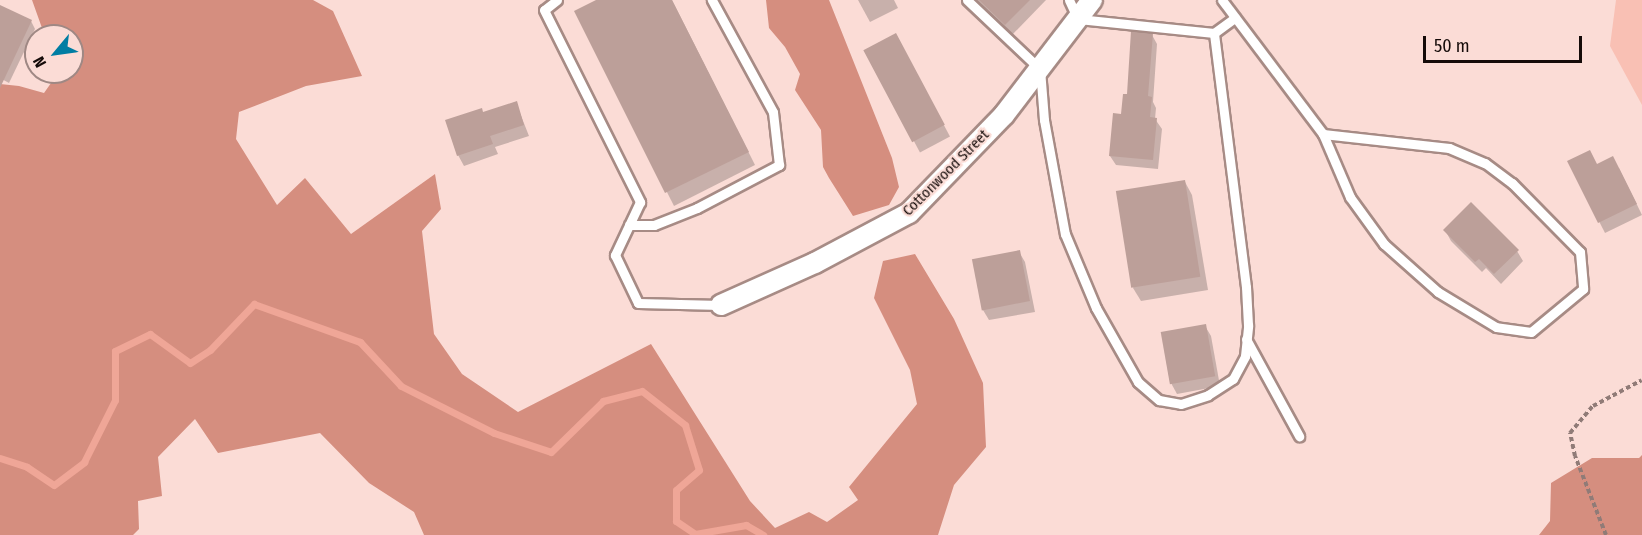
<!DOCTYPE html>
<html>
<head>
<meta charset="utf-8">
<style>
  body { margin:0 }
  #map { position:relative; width:1642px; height:535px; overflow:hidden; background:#fbdcd6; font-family:"Fira Sans Condensed",sans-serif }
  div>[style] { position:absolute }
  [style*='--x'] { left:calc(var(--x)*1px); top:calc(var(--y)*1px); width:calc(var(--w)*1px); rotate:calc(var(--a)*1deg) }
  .green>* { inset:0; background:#f9c0b4 }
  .forest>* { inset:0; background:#d58e7f }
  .shadow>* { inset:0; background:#0003; transform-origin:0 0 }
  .stream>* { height:7px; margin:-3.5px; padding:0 3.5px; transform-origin:3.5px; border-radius:3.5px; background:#efa697 }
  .building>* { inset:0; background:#bc9f99; transform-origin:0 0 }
  .path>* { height:4px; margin-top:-2px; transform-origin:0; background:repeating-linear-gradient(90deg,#907b77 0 4.5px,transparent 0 7.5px) }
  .roads { filter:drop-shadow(2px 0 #a78b85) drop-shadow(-2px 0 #a78b85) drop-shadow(0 2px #a78b85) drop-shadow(0 -2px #a78b85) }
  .lane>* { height:9px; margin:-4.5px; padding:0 4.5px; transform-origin:4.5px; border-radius:4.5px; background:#fff }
  .street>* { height:20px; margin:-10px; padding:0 10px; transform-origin:10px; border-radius:10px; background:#fff }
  span { translate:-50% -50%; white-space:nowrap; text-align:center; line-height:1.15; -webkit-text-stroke:4.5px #fbdcd6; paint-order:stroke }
  .street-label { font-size:15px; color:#150b09 }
  .north { position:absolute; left:24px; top:24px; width:60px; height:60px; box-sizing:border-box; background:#fbdcd6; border:2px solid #9f8884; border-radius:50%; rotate:241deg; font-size:16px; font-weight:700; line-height:24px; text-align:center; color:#150b09 }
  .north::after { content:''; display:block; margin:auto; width:21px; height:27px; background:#007da3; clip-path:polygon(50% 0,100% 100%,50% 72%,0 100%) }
  .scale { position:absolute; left:1423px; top:36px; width:159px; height:27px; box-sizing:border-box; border:3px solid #150b09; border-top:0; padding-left:8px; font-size:18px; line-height:21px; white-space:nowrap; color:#150b09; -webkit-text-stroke:4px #fbdcd6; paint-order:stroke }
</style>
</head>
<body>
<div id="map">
  <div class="green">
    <div style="clip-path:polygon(1616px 0,1642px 0,1642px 105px,1610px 46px)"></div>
  </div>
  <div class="forest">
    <div style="clip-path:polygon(32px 0,313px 0,333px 11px,362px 76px,306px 86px,239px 112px,236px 139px,277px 205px,305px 178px,351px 234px,435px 174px,441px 209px,422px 231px,434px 334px,462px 374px,518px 412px,651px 344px,750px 501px,775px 528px,809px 512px,827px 522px,858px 500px,849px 487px,917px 404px,910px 370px,874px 298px,883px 261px,915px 254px,954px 319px,983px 383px,986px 447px,954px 485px,938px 535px,424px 535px,414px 512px,369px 483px,320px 433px,218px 453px,195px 419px,158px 457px,162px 496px,138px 501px,139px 529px,133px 535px,0 535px,0 84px,19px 86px,44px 93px,56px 76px,51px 72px,72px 72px,72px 36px,55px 36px,42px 28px)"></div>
    <div style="clip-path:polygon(766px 0,829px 0,892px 158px,899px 187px,889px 205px,853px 216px,829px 178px,823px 167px,821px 130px,795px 90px,800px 74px,785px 47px,769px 28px)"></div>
    <div style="clip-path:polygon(1642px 455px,1642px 535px,1539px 535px,1550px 521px,1551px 483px,1592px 458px,1639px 458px)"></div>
  </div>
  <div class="shadow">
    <div style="clip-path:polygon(599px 0,672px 0,755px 165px,674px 206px,576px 12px)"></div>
    <div style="clip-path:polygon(858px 0,894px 0,898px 8px,870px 22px)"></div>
    <div style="clip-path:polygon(977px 0,1046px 0,1012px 35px)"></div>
    <div style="clip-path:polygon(0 7px,31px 21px,35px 29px,9px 83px,0 78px)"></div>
    <div style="left:896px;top:35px;width:115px;height:34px;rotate:62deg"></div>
    <div style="clip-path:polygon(1152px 35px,1157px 44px,1153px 102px,1156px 108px,1155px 119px,1162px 129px,1158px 169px,1116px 165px,1110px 156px,1128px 96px)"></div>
    <div style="clip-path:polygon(516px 103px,529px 136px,495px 147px,498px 154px,464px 166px,458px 155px,483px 114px)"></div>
    <div style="clip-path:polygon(1569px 162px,1619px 168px,1642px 215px,1605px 233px)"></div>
    <div style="clip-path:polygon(1185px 182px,1192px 195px,1208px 290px,1141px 301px,1133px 288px)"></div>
    <div style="clip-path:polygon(1445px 230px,1517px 251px,1523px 261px,1501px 284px,1486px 268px,1482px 272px,1451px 241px)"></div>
    <div style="clip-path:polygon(1019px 252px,1025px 262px,1035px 312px,989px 320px,983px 310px)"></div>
    <div style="clip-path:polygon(1205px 326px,1211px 336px,1220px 386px,1177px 394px,1171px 383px)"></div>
  </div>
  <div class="stream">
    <div style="--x:0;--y:458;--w:28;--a:18"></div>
    <div style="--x:27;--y:467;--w:32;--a:34"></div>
    <div style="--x:54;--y:485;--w:38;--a:-37"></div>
    <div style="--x:84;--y:462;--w:69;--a:-63.4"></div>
    <div style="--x:115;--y:400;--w:49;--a:-90"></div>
    <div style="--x:115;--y:351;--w:39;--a:-26"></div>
    <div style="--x:150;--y:334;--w:49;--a:35.9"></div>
    <div style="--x:190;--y:363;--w:24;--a:-33"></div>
    <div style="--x:210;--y:350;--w:64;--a:-46.3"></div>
    <div style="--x:254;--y:304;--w:113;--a:19.7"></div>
    <div style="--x:360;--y:342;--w:60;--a:47"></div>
    <div style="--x:401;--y:386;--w:104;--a:26.8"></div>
    <div style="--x:494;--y:433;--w:60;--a:18.4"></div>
    <div style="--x:551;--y:452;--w:73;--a:-44.4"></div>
    <div style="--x:603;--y:401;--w:40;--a:-14.4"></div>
    <div style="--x:642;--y:391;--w:55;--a:38.3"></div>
    <div style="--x:685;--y:425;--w:47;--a:72.7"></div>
    <div style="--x:699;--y:470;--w:30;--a:139"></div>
    <div style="--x:676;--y:490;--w:31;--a:90"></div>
    <div style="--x:676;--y:521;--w:23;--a:34"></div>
    <div style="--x:695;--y:534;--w:52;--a:-10"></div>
    <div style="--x:746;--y:525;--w:20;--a:30"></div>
  </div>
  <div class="building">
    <div style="clip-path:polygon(596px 0,672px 0,749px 152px,665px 193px,574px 11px)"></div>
    <div style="clip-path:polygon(979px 0,1030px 0,1005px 25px)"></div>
    <div style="clip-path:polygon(0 5px,32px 20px,0 88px)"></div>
    <div style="clip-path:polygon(1131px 31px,1153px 33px,1148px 96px,1152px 97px,1150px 117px,1157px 118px,1153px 160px,1109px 156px,1113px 113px,1121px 114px,1123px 94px,1127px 94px)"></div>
    <div style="left:896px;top:33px;width:104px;height:37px;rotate:62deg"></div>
    <div style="clip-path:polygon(517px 101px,524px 125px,490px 136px,493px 144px,457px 156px,445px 120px,482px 108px,483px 112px)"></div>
    <div style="clip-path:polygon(1590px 150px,1597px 164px,1613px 156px,1637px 204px,1598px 223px,1567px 161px)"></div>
    <div style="left:1185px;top:180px;width:98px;height:70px;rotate:81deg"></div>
    <div style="clip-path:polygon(1471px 202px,1519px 250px,1494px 274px,1479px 259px,1475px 262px,1443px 230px)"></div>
    <div style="left:1020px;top:250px;width:52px;height:49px;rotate:79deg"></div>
    <div style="left:1206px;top:324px;width:53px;height:46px;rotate:80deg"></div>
  </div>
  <div class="path">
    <div style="--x:1606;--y:535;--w:85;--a:-111.4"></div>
    <div style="--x:1575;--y:456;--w:24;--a:-102"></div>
    <div style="--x:1570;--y:433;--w:35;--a:-50"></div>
    <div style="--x:1593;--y:406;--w:55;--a:-28"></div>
  </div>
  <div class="roads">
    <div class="lane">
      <div style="--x:557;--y:0;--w:16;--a:142"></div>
      <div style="--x:544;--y:10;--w:215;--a:63.4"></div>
      <div style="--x:640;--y:202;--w:59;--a:115.3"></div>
      <div style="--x:615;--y:255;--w:53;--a:64.4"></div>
      <div style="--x:638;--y:303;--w:83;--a:1.4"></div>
      <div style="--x:967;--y:0;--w:100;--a:43.4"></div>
      <div style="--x:1040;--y:69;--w:51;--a:85.5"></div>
      <div style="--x:1044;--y:120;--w:116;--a:79.6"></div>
      <div style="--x:1065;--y:234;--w:80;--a:67.3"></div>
      <div style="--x:1096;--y:308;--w:85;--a:60.4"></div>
      <div style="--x:1138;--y:382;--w:28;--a:41"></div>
      <div style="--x:1159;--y:400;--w:22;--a:10"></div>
      <div style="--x:1181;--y:404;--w:28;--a:-18"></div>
      <div style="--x:1208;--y:395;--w:30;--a:-33"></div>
      <div style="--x:1233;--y:379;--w:26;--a:-62"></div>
      <div style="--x:1245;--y:356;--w:31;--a:-84"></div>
      <div style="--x:1248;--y:325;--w:38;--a:-93"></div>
      <div style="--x:1246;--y:287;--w:256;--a:-97.2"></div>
      <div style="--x:1214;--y:33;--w:26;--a:-36"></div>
      <div style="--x:1069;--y:0;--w:21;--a:65"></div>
      <div style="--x:1078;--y:19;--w:137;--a:5.9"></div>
      <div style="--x:1222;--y:0;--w:168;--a:53"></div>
      <div style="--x:1323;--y:134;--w:127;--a:6.3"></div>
      <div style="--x:1449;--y:148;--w:39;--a:23"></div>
      <div style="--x:1485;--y:163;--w:34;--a:37"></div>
      <div style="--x:1512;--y:183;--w:97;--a:45.4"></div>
      <div style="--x:1580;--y:252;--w:37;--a:85"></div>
      <div style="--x:1583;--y:289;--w:67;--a:140.4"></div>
      <div style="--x:1531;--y:332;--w:35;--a:-172"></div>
      <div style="--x:1496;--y:327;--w:68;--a:-148.9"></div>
      <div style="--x:1438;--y:292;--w:72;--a:-138.4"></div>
      <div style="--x:1384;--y:244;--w:58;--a:-125.9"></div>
      <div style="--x:1350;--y:197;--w:69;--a:-113.2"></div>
      <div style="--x:629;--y:225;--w:25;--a:0"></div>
      <div style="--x:654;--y:225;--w:46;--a:-21.6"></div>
      <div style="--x:697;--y:208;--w:93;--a:-27.7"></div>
      <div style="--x:779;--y:165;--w:53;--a:-96.5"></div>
      <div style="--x:773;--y:112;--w:128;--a:-118.6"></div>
      <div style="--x:1246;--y:339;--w:111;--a:61.3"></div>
    </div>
    <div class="street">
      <div style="--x:721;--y:305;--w:103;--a:-24.1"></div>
      <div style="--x:815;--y:263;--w:106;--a:-28"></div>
      <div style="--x:909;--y:213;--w:136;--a:-45.9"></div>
      <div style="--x:1004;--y:115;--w:145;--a:-52.6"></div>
    </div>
  </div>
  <div class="street-label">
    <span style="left:946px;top:173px;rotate:-45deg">Cottonwood Street</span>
  </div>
  <div class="north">N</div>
  <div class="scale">50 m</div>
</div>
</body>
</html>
